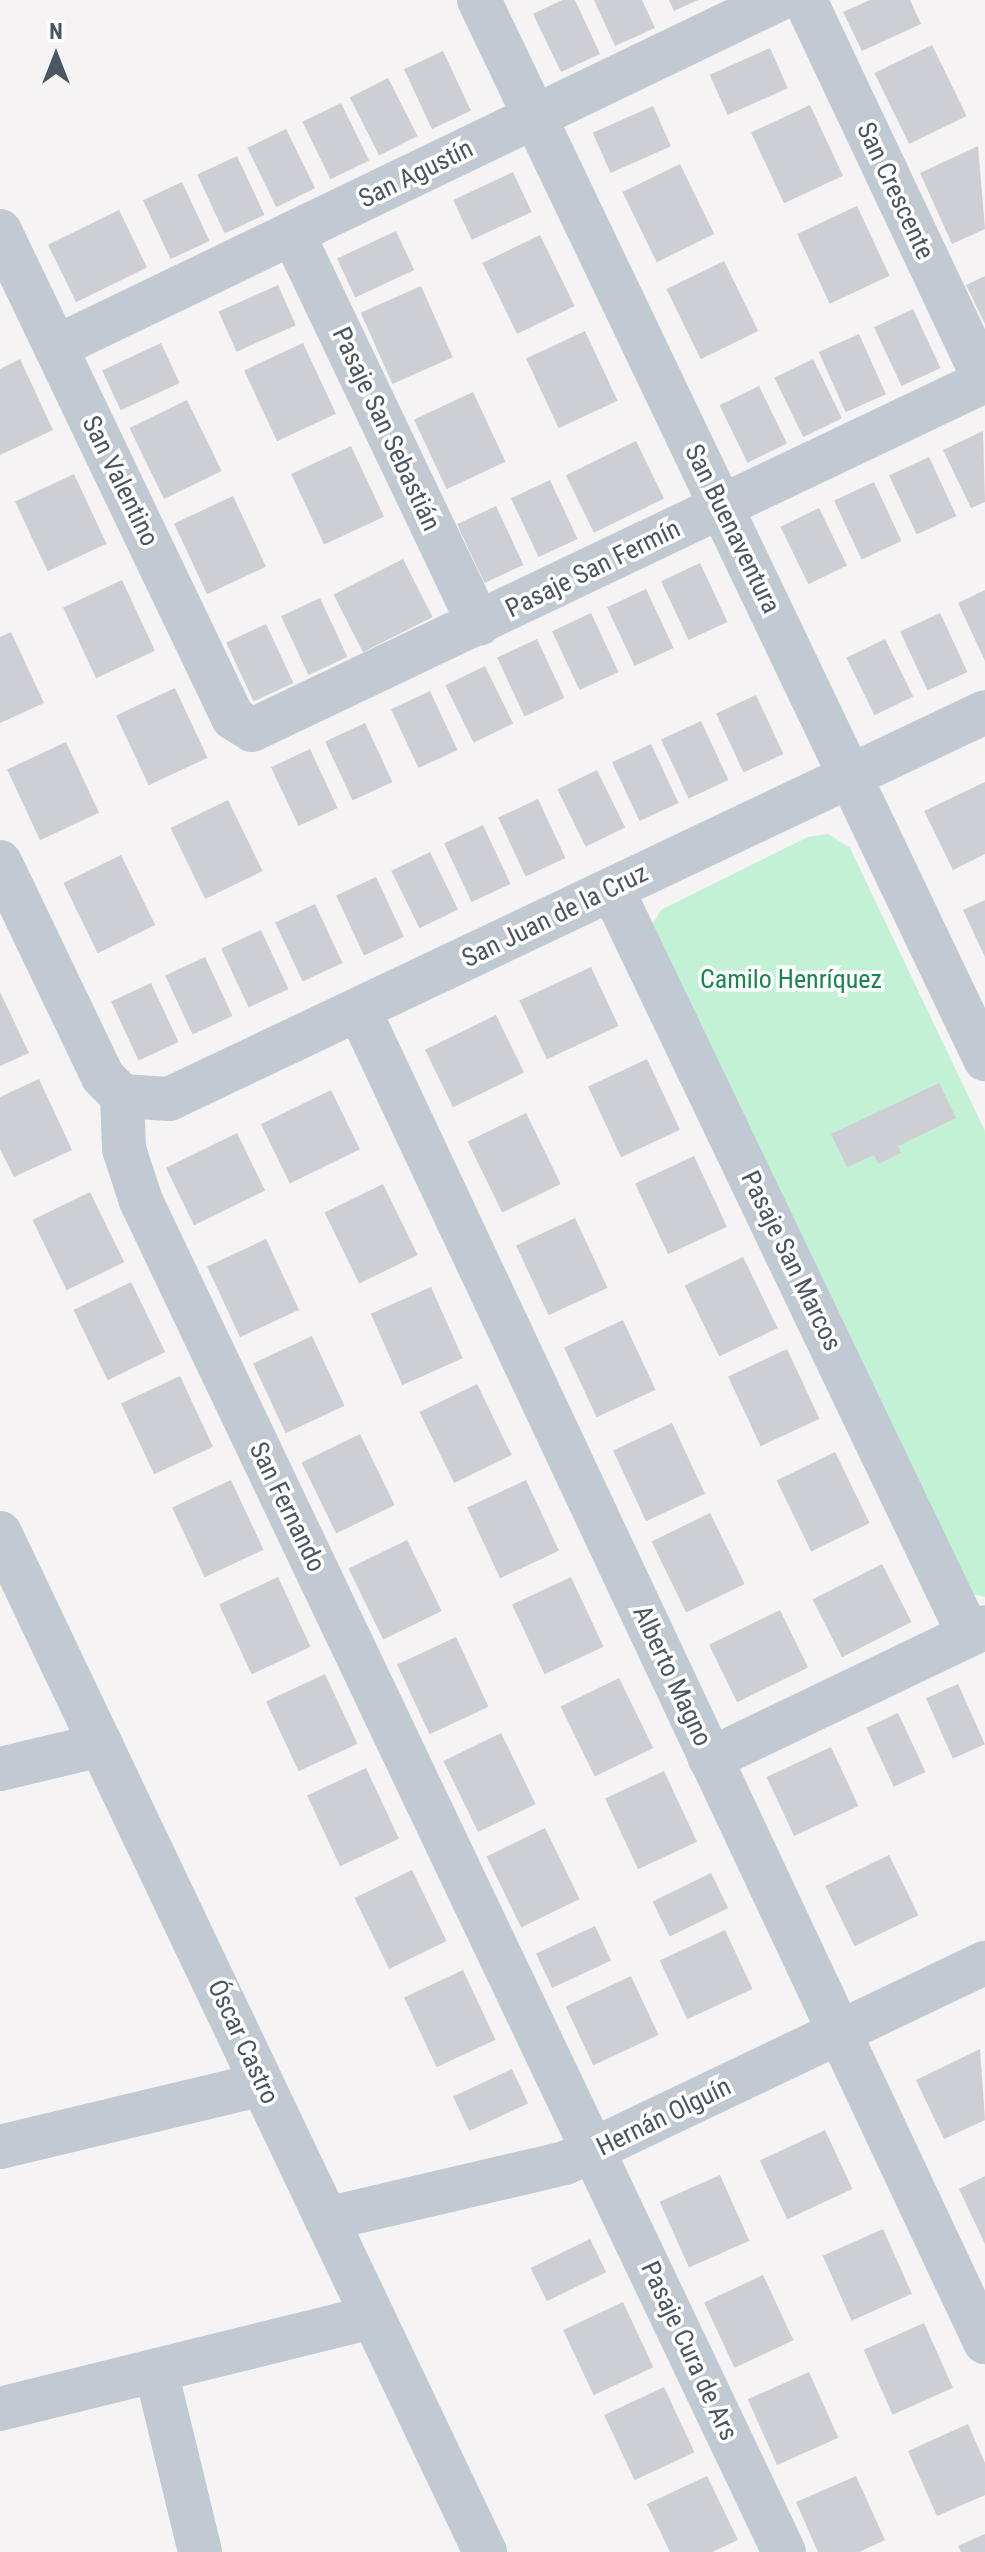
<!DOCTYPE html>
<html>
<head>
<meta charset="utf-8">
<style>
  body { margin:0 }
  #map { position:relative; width:985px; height:2552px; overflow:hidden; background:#f5f3f3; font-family:"Roboto Condensed",sans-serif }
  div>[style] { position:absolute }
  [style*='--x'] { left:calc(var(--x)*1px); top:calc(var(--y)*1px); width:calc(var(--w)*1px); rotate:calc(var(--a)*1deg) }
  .green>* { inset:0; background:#c3f1d5 }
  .building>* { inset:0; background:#cdcfd5; transform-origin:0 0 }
  .minor>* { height:44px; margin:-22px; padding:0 22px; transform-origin:22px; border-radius:22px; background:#c1cad2 }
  span { translate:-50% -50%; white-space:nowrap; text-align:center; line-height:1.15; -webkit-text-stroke:7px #fff; paint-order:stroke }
  .street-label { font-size:26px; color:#4a5661 }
  .park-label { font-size:26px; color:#17864f }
  .north { position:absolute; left:16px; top:16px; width:80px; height:80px; -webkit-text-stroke:6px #fff; paint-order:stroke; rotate:0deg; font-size:22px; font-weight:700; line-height:32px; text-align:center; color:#4a5661 }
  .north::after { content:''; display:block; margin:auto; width:28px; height:36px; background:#4a5661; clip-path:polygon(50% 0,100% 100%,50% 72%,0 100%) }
</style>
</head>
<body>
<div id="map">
  <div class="green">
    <div style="clip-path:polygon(828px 834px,850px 848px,985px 1131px,985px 1597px,971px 1594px,650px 928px,661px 910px,808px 837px)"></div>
  </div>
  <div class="building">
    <div style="clip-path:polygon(562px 0,575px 0,600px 54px,561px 72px,533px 14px)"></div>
    <div style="clip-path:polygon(594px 0,642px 0,655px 28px,615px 46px)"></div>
    <div style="clip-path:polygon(669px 0,698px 0,674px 11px)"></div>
    <div style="clip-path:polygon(870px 0,910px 0,921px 24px,862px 51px,843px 12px)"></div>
    <div style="left:932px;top:45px;width:79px;height:64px;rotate:64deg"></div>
    <div style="left:770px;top:48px;width:44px;height:66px;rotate:66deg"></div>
    <div style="left:443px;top:51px;width:66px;height:43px;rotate:65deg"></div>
    <div style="left:388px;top:78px;width:65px;height:43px;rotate:63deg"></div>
    <div style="left:341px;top:103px;width:64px;height:43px;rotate:64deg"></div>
    <div style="left:810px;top:105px;width:78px;height:65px;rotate:65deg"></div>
    <div style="left:653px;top:106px;width:44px;height:66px;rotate:66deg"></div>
    <div style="left:286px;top:129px;width:66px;height:43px;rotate:64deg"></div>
    <div style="clip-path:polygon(978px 146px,985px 229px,952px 244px,920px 173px)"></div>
    <div style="left:237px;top:156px;width:65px;height:44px;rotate:65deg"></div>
    <div style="left:680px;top:164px;width:78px;height:64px;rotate:64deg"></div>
    <div style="left:513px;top:172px;width:44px;height:66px;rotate:65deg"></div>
    <div style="left:182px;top:182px;width:65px;height:43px;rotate:65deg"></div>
    <div style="left:857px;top:206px;width:77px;height:66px;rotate:65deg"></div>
    <div style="left:119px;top:210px;width:64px;height:79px;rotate:64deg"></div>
    <div style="left:396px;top:231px;width:43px;height:65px;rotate:65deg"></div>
    <div style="left:540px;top:235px;width:79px;height:64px;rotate:64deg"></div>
    <div style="left:724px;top:261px;width:78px;height:64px;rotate:64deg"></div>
    <div style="clip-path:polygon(985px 276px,985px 324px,966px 285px)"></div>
    <div style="left:278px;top:285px;width:44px;height:65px;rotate:66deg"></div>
    <div style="left:421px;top:286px;width:78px;height:66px;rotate:66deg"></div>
    <div style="left:913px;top:309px;width:65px;height:43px;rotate:65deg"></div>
    <div style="left:585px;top:331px;width:77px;height:65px;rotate:65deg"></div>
    <div style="left:859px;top:334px;width:66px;height:44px;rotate:66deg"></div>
    <div style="left:161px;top:343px;width:44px;height:65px;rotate:65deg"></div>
    <div style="left:303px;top:343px;width:78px;height:65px;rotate:65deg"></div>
    <div style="clip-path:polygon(20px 359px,53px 430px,0 455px,0 369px)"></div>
    <div style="left:813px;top:359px;width:66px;height:43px;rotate:64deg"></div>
    <div style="left:759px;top:386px;width:64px;height:44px;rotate:64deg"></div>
    <div style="left:473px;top:392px;width:77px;height:65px;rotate:65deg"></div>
    <div style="left:187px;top:400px;width:79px;height:64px;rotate:64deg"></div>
    <div style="clip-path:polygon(983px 431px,985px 502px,971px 508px,943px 450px)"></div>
    <div style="left:636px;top:441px;width:64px;height:78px;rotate:64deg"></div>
    <div style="left:351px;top:446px;width:78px;height:66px;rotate:65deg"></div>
    <div style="left:929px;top:457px;width:65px;height:44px;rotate:65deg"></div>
    <div style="left:74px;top:474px;width:77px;height:65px;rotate:65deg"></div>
    <div style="left:550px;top:480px;width:65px;height:43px;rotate:65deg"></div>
    <div style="left:874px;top:482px;width:65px;height:44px;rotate:65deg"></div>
    <div style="left:233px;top:496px;width:78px;height:65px;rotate:65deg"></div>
    <div style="left:496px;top:506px;width:65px;height:43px;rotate:65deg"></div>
    <div style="left:819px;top:508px;width:64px;height:43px;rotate:64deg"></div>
    <div style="left:403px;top:559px;width:65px;height:78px;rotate:63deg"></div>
    <div style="left:700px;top:563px;width:65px;height:43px;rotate:65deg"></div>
    <div style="left:122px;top:580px;width:78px;height:65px;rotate:65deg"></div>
    <div style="left:646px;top:589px;width:65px;height:43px;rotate:65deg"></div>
    <div style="clip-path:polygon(985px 590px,985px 661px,958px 603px)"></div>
    <div style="left:320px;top:598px;width:65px;height:43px;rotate:65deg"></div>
    <div style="left:591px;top:613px;width:65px;height:43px;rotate:65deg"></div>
    <div style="left:940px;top:613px;width:65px;height:44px;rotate:65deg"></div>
    <div style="left:266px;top:624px;width:65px;height:44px;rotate:65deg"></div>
    <div style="clip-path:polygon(11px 632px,44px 703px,0 723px,0 637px)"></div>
    <div style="left:537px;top:639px;width:65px;height:44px;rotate:65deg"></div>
    <div style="left:885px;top:639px;width:64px;height:43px;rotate:64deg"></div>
    <div style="left:485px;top:666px;width:64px;height:44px;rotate:64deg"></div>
    <div style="left:175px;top:688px;width:77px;height:65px;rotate:65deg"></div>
    <div style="left:430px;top:691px;width:65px;height:43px;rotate:65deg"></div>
    <div style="left:756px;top:695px;width:65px;height:44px;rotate:65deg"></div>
    <div style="left:701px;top:721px;width:65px;height:44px;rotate:65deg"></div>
    <div style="left:365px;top:723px;width:65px;height:44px;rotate:65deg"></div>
    <div style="left:66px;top:742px;width:78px;height:65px;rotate:65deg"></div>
    <div style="left:651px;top:744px;width:65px;height:43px;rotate:65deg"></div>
    <div style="left:310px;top:749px;width:65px;height:43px;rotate:65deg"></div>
    <div style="left:597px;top:770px;width:64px;height:44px;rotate:64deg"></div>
    <div style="clip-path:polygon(985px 782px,985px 854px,953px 870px,924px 811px)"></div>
    <div style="left:538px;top:799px;width:65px;height:44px;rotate:65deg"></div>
    <div style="left:228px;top:800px;width:79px;height:64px;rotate:64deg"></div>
    <div style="left:483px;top:825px;width:65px;height:43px;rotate:65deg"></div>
    <div style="left:430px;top:852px;width:64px;height:43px;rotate:64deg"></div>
    <div style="left:121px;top:855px;width:78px;height:64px;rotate:64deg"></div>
    <div style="left:376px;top:877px;width:66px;height:44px;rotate:65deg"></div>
    <div style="clip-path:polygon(985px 900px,985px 957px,963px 910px)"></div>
    <div style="left:315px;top:904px;width:65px;height:44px;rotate:65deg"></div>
    <div style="left:261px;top:930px;width:65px;height:44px;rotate:65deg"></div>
    <div style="left:205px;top:957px;width:65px;height:44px;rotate:65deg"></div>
    <div style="left:591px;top:967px;width:65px;height:79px;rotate:65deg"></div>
    <div style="left:151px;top:983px;width:65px;height:44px;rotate:65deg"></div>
    <div style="clip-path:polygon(0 992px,29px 1053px,0 1066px)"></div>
    <div style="left:496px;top:1015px;width:64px;height:79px;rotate:64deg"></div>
    <div style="left:647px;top:1059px;width:78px;height:65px;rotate:65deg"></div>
    <div style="clip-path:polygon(39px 1079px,72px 1150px,14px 1177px,0 1149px,0 1097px)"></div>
    <div style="clip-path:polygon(939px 1083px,956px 1118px,898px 1146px,901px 1153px,878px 1164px,874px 1155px,847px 1167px,831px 1134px)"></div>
    <div style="left:331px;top:1090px;width:66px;height:78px;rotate:64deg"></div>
    <div style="left:526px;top:1113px;width:79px;height:65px;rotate:64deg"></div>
    <div style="left:237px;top:1133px;width:64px;height:79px;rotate:64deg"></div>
    <div style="left:694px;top:1156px;width:78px;height:65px;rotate:65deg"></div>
    <div style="left:383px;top:1184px;width:79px;height:65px;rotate:64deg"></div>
    <div style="left:90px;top:1192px;width:78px;height:64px;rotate:64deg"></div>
    <div style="left:575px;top:1218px;width:77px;height:65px;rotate:65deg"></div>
    <div style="left:266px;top:1239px;width:78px;height:65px;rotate:65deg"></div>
    <div style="left:743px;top:1257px;width:79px;height:65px;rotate:64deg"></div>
    <div style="left:131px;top:1282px;width:78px;height:64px;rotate:64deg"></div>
    <div style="left:431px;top:1287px;width:78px;height:66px;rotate:66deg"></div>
    <div style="left:623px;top:1320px;width:77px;height:65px;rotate:65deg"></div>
    <div style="left:312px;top:1336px;width:77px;height:65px;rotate:65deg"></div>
    <div style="left:787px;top:1349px;width:77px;height:65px;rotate:65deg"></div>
    <div style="left:180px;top:1376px;width:78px;height:65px;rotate:65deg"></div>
    <div style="left:477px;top:1384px;width:79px;height:64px;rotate:64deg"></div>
    <div style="left:672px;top:1423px;width:78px;height:65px;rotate:65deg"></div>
    <div style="left:360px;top:1434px;width:79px;height:65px;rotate:64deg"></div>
    <div style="left:835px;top:1452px;width:79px;height:65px;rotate:64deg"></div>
    <div style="left:231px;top:1480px;width:77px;height:65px;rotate:65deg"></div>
    <div style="left:526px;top:1480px;width:78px;height:65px;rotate:65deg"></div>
    <div style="left:710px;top:1513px;width:79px;height:65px;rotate:64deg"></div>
    <div style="left:407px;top:1540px;width:79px;height:65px;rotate:64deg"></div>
    <div style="left:882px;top:1564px;width:65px;height:78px;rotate:63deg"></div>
    <div style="left:278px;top:1577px;width:77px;height:65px;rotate:65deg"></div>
    <div style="left:571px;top:1577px;width:77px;height:65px;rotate:65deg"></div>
    <div style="left:780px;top:1610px;width:64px;height:79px;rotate:64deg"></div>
    <div style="left:456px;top:1637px;width:77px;height:65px;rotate:65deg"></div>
    <div style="left:325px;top:1674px;width:77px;height:65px;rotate:65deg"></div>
    <div style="left:619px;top:1678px;width:78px;height:65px;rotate:64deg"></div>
    <div style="left:958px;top:1684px;width:66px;height:35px;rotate:66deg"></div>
    <div style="left:898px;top:1713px;width:65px;height:35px;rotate:65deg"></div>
    <div style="left:501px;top:1733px;width:79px;height:64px;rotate:64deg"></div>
    <div style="left:831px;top:1747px;width:65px;height:71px;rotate:65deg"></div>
    <div style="left:366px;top:1768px;width:78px;height:65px;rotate:65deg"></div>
    <div style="left:664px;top:1771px;width:78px;height:65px;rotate:65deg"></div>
    <div style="left:545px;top:1828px;width:79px;height:65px;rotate:64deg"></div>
    <div style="left:889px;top:1855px;width:67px;height:71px;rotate:64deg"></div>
    <div style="left:412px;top:1870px;width:79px;height:64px;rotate:64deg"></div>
    <div style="left:711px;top:1873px;width:39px;height:65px;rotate:64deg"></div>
    <div style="left:595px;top:1926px;width:38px;height:65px;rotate:65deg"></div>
    <div style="left:725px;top:1930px;width:65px;height:72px;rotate:65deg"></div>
    <div style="left:463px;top:1970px;width:77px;height:65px;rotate:65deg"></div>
    <div style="left:631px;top:1976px;width:65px;height:72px;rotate:65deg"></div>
    <div style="clip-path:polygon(980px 2049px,985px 2120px,944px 2139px,916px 2080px)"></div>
    <div style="left:512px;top:2069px;width:38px;height:65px;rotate:65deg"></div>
    <div style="left:825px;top:2130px;width:65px;height:72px;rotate:65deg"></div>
    <div style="left:720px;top:2175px;width:72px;height:66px;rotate:66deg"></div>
    <div style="clip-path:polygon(985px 2176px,985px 2244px,959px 2189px)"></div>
    <div style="left:883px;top:2229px;width:71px;height:66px;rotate:66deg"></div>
    <div style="left:590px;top:2239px;width:37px;height:66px;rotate:64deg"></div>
    <div style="left:763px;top:2275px;width:72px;height:65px;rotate:65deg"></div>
    <div style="left:623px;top:2302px;width:72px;height:66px;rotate:65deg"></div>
    <div style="left:924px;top:2323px;width:71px;height:66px;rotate:66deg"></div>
    <div style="left:809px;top:2372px;width:72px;height:67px;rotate:66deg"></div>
    <div style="left:664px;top:2387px;width:72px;height:66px;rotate:65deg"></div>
    <div style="clip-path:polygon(968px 2424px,985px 2463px,985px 2495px,937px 2516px,908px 2451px)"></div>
    <div style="clip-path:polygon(707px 2476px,738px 2540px,712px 2552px,670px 2552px,647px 2504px)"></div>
    <div style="clip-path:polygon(856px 2476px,885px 2540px,859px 2552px,818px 2552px,796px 2502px)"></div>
    <div style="clip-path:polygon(985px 2534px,985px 2552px,961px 2552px,958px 2546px)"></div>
  </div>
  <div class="minor">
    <div style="--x:479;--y:0;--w:1174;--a:64.46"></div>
    <div style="--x:805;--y:0;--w:421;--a:64.7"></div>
    <div style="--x:0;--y:231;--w:540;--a:64.43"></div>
    <div style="--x:233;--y:718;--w:22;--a:32"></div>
    <div style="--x:252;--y:730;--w:812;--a:-25.46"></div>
    <div style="--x:293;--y:234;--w:432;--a:64.5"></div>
    <div style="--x:56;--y:347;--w:800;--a:-25.7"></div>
    <div style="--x:0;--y:862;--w:238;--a:64.4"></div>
    <div style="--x:103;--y:1077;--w:27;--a:45"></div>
    <div style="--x:122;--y:1096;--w:47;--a:3.7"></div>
    <div style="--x:169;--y:1099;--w:903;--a:-25.37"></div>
    <div style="--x:612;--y:889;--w:827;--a:64.43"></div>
    <div style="--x:359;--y:1010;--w:1472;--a:64.83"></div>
    <div style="--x:122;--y:1096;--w:53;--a:87.8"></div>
    <div style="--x:124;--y:1149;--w:55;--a:71.9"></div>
    <div style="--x:141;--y:1201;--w:1496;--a:64.55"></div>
    <div style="--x:0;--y:1533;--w:1129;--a:64.55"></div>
    <div style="--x:710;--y:1759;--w:305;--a:-25.6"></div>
    <div style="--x:0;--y:1769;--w:104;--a:-13.4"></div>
    <div style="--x:0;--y:2147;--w:269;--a:-13.5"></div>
    <div style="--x:326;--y:2219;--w:245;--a:-13.2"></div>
    <div style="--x:565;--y:2163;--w:465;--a:-25.5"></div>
    <div style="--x:156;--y:2371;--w:186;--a:76.3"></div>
    <div style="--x:0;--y:2409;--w:384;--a:-13.9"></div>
  </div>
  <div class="street-label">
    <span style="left:416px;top:174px;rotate:-26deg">San Agustín</span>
    <span style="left:895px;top:191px;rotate:65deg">San Crescente</span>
    <span style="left:386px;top:429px;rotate:65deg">Pasaje San Sebastián</span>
    <span style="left:120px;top:481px;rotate:64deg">San Valentino</span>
    <span style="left:732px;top:529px;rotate:64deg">San Buenaventura</span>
    <span style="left:593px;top:569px;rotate:-26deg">Pasaje San Fermín</span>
    <span style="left:555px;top:916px;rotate:-26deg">San Juan de la Cruz</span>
    <span style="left:791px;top:1261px;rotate:64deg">Pasaje San Marcos</span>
    <span style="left:287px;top:1507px;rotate:64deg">San Fernando</span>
    <span style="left:672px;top:1676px;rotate:65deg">Alberto Magno</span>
    <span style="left:243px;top:2042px;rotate:65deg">Óscar Castro</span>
    <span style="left:664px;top:2117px;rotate:-26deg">Hernán Olguín</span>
    <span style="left:689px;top:2351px;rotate:65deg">Pasaje Cura de Ars</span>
  </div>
  <div class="park-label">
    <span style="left:791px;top:980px">Camilo Henríquez</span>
  </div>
  <div class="north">N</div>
</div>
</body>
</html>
